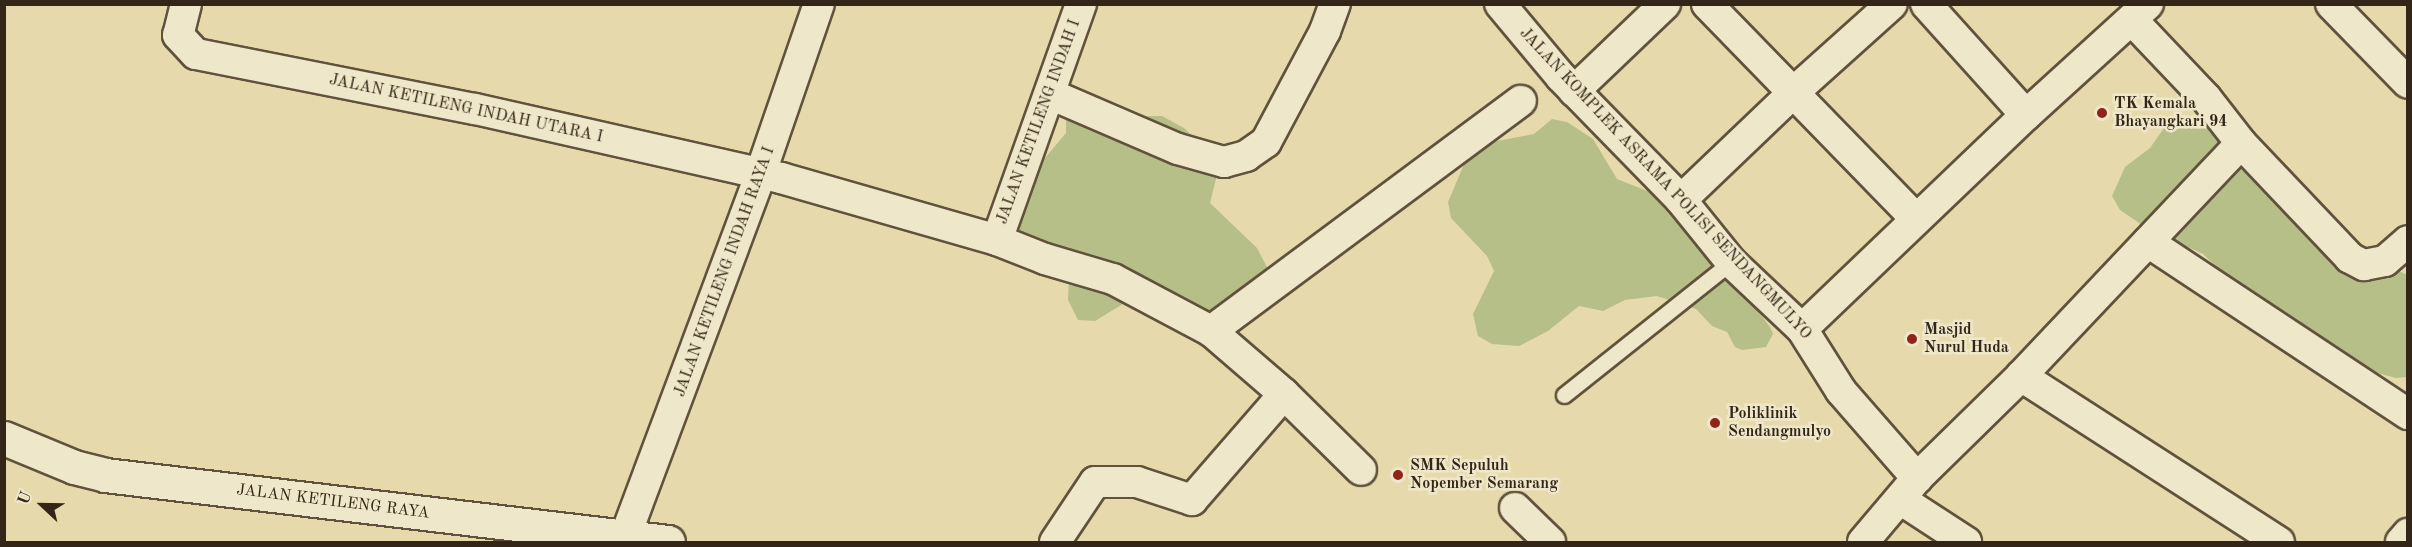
<!DOCTYPE html>
<html>
<head>
<meta charset="utf-8">
<style>
  body { margin:0 }
  #map { position:relative; width:2412px; height:547px; overflow:hidden; background:#e6daac; font-family:"Old Standard TT",serif }
  div>[style] { position:absolute }
  [style*='--x'] { left:calc(var(--x)*1px); top:calc(var(--y)*1px); width:calc(var(--w)*1px); rotate:calc(var(--a)*1deg) }
  .green>* { inset:0; background:#b7bf88 }
  .roads { filter:drop-shadow(2px 0 #60523c) drop-shadow(-2px 0 #60523c) drop-shadow(0 2px #60523c) drop-shadow(0 -2px #60523c) }
  .lane>* { height:15px; margin:-7.5px; padding:0 7.5px; transform-origin:7.5px; border-radius:7.5px; background:#efe7c9 }
  .street>* { height:30px; margin:-15px; padding:0 15px; transform-origin:15px; border-radius:15px; background:#efe7c9 }
  .secondary>* { height:33px; margin:-16.5px; padding:0 16.5px; transform-origin:16.5px; border-radius:16.5px; background:#efe7c9 }
  .dots>* { width:16px; height:16px; translate:-50% -50%; box-sizing:border-box; border:3px solid #efe7c9; border-radius:50% }
  span { translate:-50% -50%; white-space:nowrap; text-align:center; line-height:1.15; -webkit-text-stroke:5px #efe7c9; paint-order:stroke }
  .poi-label { font-size:16px; color:#332517; font-weight:700 }
  .left { translate:0 -50%; text-align:left }
  .street-label { font-size:16px; color:#332517 }
  .frame { position:absolute; inset:0; border:6px solid #332517; pointer-events:none }
  .north { position:absolute; left:12px; top:475px; width:60px; height:60px; -webkit-text-stroke:4px #efe7c9; paint-order:stroke; rotate:292deg; font-size:16px; font-weight:700; line-height:24px; text-align:center; color:#332517 }
  .north::after { content:''; display:block; margin:auto; width:21px; height:27px; background:#332517; clip-path:polygon(50% 0,100% 100%,50% 72%,0 100%) }
</style>
</head>
<body>
<div id="map">
  <div class="green">
    <div style="clip-path:polygon(1162px 116px,1184px 128px,1208px 151px,1218px 171px,1210px 203px,1257px 248px,1268px 269px,1237px 305px,1176px 326px,1123px 304px,1095px 321px,1078px 320px,1068px 300px,1069px 276px,1026px 252px,1016px 229px,1039px 165px,1066px 133px,1066px 117px)"></div>
    <div style="clip-path:polygon(2184px 116px,2201px 116px,2342px 242px,2407px 275px,2407px 377px,2396px 378px,2362px 369px,2238px 287px,2203px 254px,2145px 227px,2120px 210px,2112px 196px,2125px 167px,2150px 148px,2169px 121px)"></div>
    <div style="clip-path:polygon(1552px 119px,1567px 122px,1593px 139px,1617px 179px,1655px 194px,1693px 225px,1770px 327px,1773px 334px,1766px 347px,1742px 350px,1735px 347px,1727px 332px,1712px 326px,1696px 309px,1657px 296px,1625px 300px,1603px 311px,1579px 306px,1548px 331px,1519px 346px,1492px 344px,1478px 336px,1473px 314px,1494px 271px,1487px 256px,1451px 218px,1448px 202px,1468px 155px,1492px 142px,1534px 134px)"></div>
  </div>
  <div class="roads">
    <div class="lane">
      <div style="--x:1564;--y:395;--w:213;--a:-38.5"></div>
    </div>
    <div class="street">
      <div style="--x:186;--y:4;--w:32;--a:104"></div>
      <div style="--x:178;--y:35;--w:26;--a:47"></div>
      <div style="--x:196;--y:54;--w:284;--a:11.2"></div>
      <div style="--x:475;--y:109;--w:314;--a:12.7"></div>
      <div style="--x:781;--y:178;--w:225;--a:16"></div>
      <div style="--x:997;--y:240;--w:52;--a:21.6"></div>
      <div style="--x:1045;--y:259;--w:71;--a:16.4"></div>
      <div style="--x:1113;--y:279;--w:111;--a:28"></div>
      <div style="--x:1211;--y:331;--w:96;--a:40.8"></div>
      <div style="--x:1284;--y:394;--w:108;--a:44.6"></div>
      <div style="--x:1500;--y:4;--w:95;--a:50.1"></div>
      <div style="--x:1561;--y:77;--w:172;--a:45.7"></div>
      <div style="--x:1681;--y:200;--w:80;--a:51.1"></div>
      <div style="--x:1731;--y:262;--w:98;--a:43.3"></div>
      <div style="--x:1802;--y:329;--w:73;--a:57.8"></div>
      <div style="--x:1841;--y:391;--w:116;--a:48.9"></div>
      <div style="--x:1707;--y:4;--w:300;--a:45.8"></div>
      <div style="--x:1926;--y:4;--w:149;--a:48"></div>
      <div style="--x:2331;--y:4;--w:110;--a:45.7"></div>
      <div style="--x:1574;--y:91;--w:126;--a:-43.7"></div>
      <div style="--x:1050;--y:94;--w:139;--a:23.3"></div>
      <div style="--x:1178;--y:149;--w:48;--a:15.8"></div>
      <div style="--x:1224;--y:162;--w:23;--a:-15"></div>
      <div style="--x:1246;--y:156;--w:24;--a:-35"></div>
      <div style="--x:1266;--y:142;--w:126;--a:-62"></div>
      <div style="--x:1325;--y:31;--w:29;--a:-70"></div>
      <div style="--x:2241;--y:143;--w:158;--a:46.5"></div>
      <div style="--x:2350;--y:258;--w:16;--a:27"></div>
      <div style="--x:2364;--y:265;--w:21;--a:-11"></div>
      <div style="--x:2385;--y:261;--w:30;--a:-41"></div>
      <div style="--x:1681;--y:200;--w:158;--a:-43.7"></div>
      <div style="--x:1795;--y:91;--w:130;--a:-41.9"></div>
      <div style="--x:997;--y:240;--w:251;--a:-70.4"></div>
      <div style="--x:2148;--y:242;--w:312;--a:33.5"></div>
      <div style="--x:1802;--y:329;--w:310;--a:-43.7"></div>
      <div style="--x:2026;--y:115;--w:165;--a:-42.3"></div>
      <div style="--x:1211;--y:331;--w:386;--a:-36.6"></div>
      <div style="--x:2021;--y:376;--w:307;--a:32.8"></div>
      <div style="--x:1900;--y:499;--w:79;--a:33.1"></div>
      <div style="--x:1515;--y:508;--w:49;--a:44.2"></div>
      <div style="--x:625;--y:537;--w:386;--a:-69.5"></div>
      <div style="--x:760;--y:175;--w:181;--a:-71"></div>
      <div style="--x:1055;--y:542;--w:72;--a:-56.3"></div>
      <div style="--x:1095;--y:482;--w:42;--a:0"></div>
      <div style="--x:1137;--y:482;--w:58;--a:18.1"></div>
      <div style="--x:1192;--y:500;--w:140;--a:-49"></div>
      <div style="--x:1863;--y:542;--w:84;--a:-49.8"></div>
      <div style="--x:1917;--y:478;--w:146;--a:-44.4"></div>
      <div style="--x:2021;--y:376;--w:320;--a:-46.6"></div>
      <div style="--x:2241;--y:143;--w:57;--a:-127.9"></div>
      <div style="--x:2206;--y:98;--w:108;--a:-133.5"></div>
      <div style="--x:2401;--y:542;--w:11;--a:-49"></div>
    </div>
    <div class="secondary">
      <div style="--x:4;--y:438;--w:76;--a:22.5"></div>
      <div style="--x:74;--y:467;--w:32;--a:14"></div>
      <div style="--x:105;--y:475;--w:567;--a:6.79"></div>
    </div>
  </div>
  <div class="dots">
    <div style="left:2102px;top:113px;background:#8f2418"></div>
    <div style="left:1912px;top:339px;background:#8f2418"></div>
    <div style="left:1715px;top:423px;background:#8f2418"></div>
    <div style="left:1398px;top:475px;background:#8f2418"></div>
  </div>
  <div class="poi-label">
    <span class="left" style="left:2114px;top:113px">TK Kemala<br>Bhayangkari 94</span>
    <span class="left" style="left:1924px;top:339px">Masjid<br>Nurul Huda</span>
    <span class="left" style="left:1728px;top:423px">Poliklinik<br>Sendangmulyo</span>
    <span class="left" style="left:1410px;top:475px">SMK Sepuluh<br>Nopember Semarang</span>
  </div>
  <div class="street-label">
    <span style="left:466px;top:109px;rotate:12deg">JALAN KETILENG INDAH UTARA I</span>
    <span style="left:1039px;top:122px;rotate:-70deg">JALAN KETILENG INDAH I</span>
    <span style="left:1665px;top:184px;rotate:47deg">JALAN KOMPLEK ASRAMA POLISI SENDANGMULYO</span>
    <span style="left:725px;top:272px;rotate:-70deg">JALAN KETILENG INDAH RAYA I</span>
    <span style="left:333px;top:502px;rotate:7deg">JALAN KETILENG RAYA</span>
  </div>
  <div class="frame"></div>
  <div class="north">U</div>
</div>
</body>
</html>
